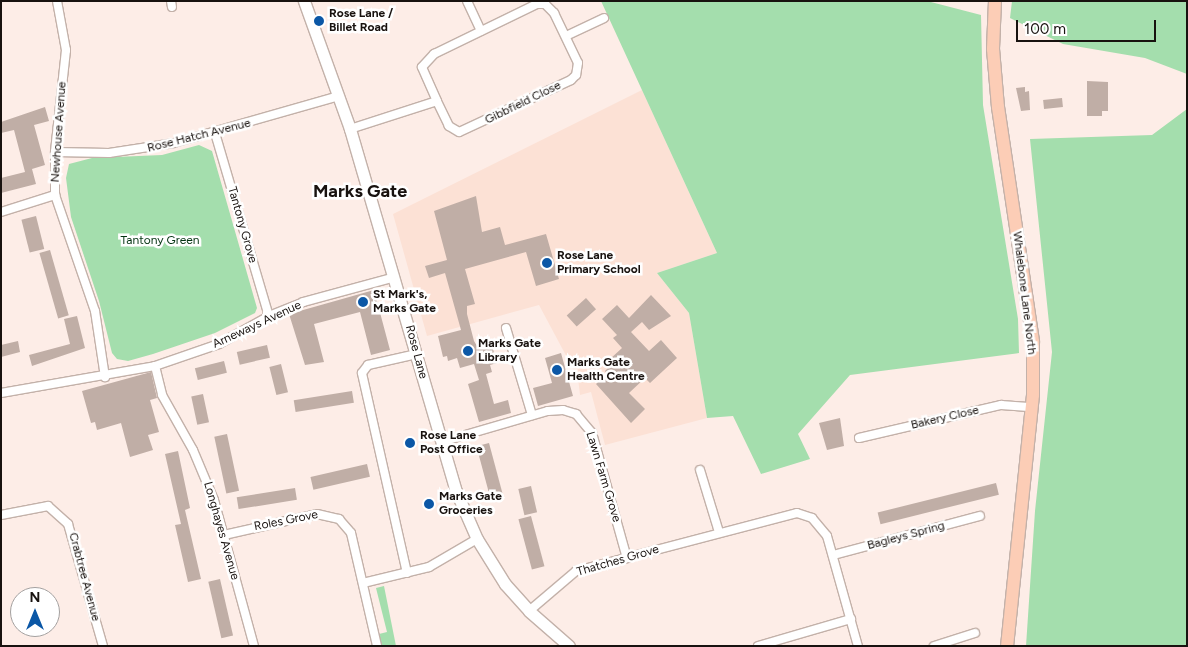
<!DOCTYPE html>
<html>
<head>
<meta charset="utf-8">
<style>
  body { margin:0 }
  #map { position:relative; width:1188px; height:647px; overflow:hidden; background:#fdede7; font-family:Figtree,sans-serif }
  div>[style] { position:absolute }
  [style*='--x'] { left:calc(var(--x)*1px); top:calc(var(--y)*1px); width:calc(var(--w)*1px); rotate:calc(var(--a)*1deg) }
  .built>* { inset:0; background:#fce1d5 }
  .green>* { inset:0; background:#a4dead }
  .building>* { inset:0; background:#c0aea6; transform-origin:0 0 }
  .roads { filter:drop-shadow(1px 0 #c3b1a9) drop-shadow(-1px 0 #c3b1a9) drop-shadow(0 1px #c3b1a9) drop-shadow(0 -1px #c3b1a9) }
  .street>* { height:8px; margin:-4px; padding:0 4px; transform-origin:4px; border-radius:4px; background:#fff }
  .secondary>* { height:11px; margin:-5.5px; padding:0 5.5px; transform-origin:5.5px; border-radius:5.5px; background:#fff }
  .primary>* { height:12px; margin:-6px; padding:0 6px; transform-origin:6px; border-radius:6px; background:#fccdb6 }
  .dots>* { width:14px; height:14px; translate:-50% -50%; box-sizing:border-box; border:2px solid #fff; border-radius:50% }
  span { translate:-50% -50%; white-space:nowrap; text-align:center; line-height:1.15; -webkit-text-stroke:5px #fff; paint-order:stroke }
  .poi-label { font-size:12px; color:#18120f; font-weight:700 }
  .left { translate:0 -50%; text-align:left }
  .street-label { font-size:12px; color:#18120f }
  .park-label { font-size:12px; color:#033311 }
  .district-label { font-size:18px; color:#18120f; font-weight:700 }
  .frame { position:absolute; inset:0; border:2px solid #18120f; pointer-events:none }
  .north { position:absolute; left:10px; top:587px; width:50px; height:50px; box-sizing:border-box; background:#fff; border:1px solid #a3a09f; border-radius:50%; rotate:0deg; font-size:14px; font-weight:700; line-height:20px; text-align:center; color:#18120f }
  .north::after { content:''; display:block; margin:auto; width:18px; height:22px; background:#0b57a6; clip-path:polygon(50% 0,100% 100%,50% 72%,0 100%) }
  .scale { position:absolute; left:1016px; top:20px; width:140px; height:22px; box-sizing:border-box; border:2px solid #18120f; border-top:0; padding-left:6px; font-size:15px; line-height:18px; white-space:nowrap; color:#18120f; -webkit-text-stroke:4px #fff; paint-order:stroke }
</style>
</head>
<body>
<div id="map">
  <div class="built">
    <div style="clip-path:polygon(642px 90px,717px 253px,657px 273px,689px 313px,707px 418px,605px 445px,591px 392px,580px 395px,578px 378px,539px 305px,427px 336px,393px 214px)"></div>
  </div>
  <div class="green">
    <div style="clip-path:polygon(601px 1px,927px 1px,981px 15px,983px 105px,1018px 319px,1019px 353px,850px 375px,798px 434px,810px 459px,761px 474px,733px 416px,707px 418px,689px 313px,657px 273px,717px 253px)"></div>
    <div style="clip-path:polygon(1012px 1px,1187px 1px,1187px 74px,1145px 58px,1063px 44px,1010px 18px)"></div>
    <div style="clip-path:polygon(1187px 109px,1187px 646px,1026px 646px,1035px 511px,1052px 352px,1030px 139px,1152px 135px)"></div>
    <div style="clip-path:polygon(199px 145px,212px 151px,257px 308px,255px 313px,215px 333px,153px 354px,128px 361px,117px 359px,112px 353px,99px 301px,71px 217px,66px 178px,69px 164px,92px 158px,162px 155px)"></div>
    <div style="clip-path:polygon(384px 586px,396px 646px,381px 646px,379px 634px,387px 632px,376px 588px)"></div>
  </div>
  <div class="building">
    <div style="clip-path:polygon(1087px 81px,1108px 82px,1108px 111px,1102px 111px,1102px 116px,1087px 116px)"></div>
    <div style="clip-path:polygon(1025px 87px,1025px 92px,1029px 91px,1030px 110px,1021px 111px,1016px 88px)"></div>
    <div style="left:1062px;top:98px;width:9px;height:19px;rotate:84deg"></div>
    <div style="clip-path:polygon(45px 107px,49px 121px,34px 125px,45px 165px,32px 169px,36px 184px,1px 193px,1px 178px,25px 172px,14px 130px,1px 133px,1px 122px)"></div>
    <div style="clip-path:polygon(476px 196px,482px 232px,500px 227px,505px 245px,546px 234px,559px 279px,536px 286px,526px 252px,465px 269px,475px 304px,467px 306px,467px 314px,474px 341px,477px 346px,491px 342px,497px 363px,490px 365px,492px 372px,486px 374px,494px 404px,508px 400px,511px 413px,479px 422px,468px 384px,479px 380px,474px 364px,460px 368px,457px 358px,448px 361px,447px 356px,443px 357px,438px 336px,461px 330px,445px 273px,429px 278px,425px 266px,447px 260px,434px 211px)"></div>
    <div style="left:36px;top:216px;width:34px;height:15px;rotate:76deg"></div>
    <div style="left:50px;top:250px;width:68px;height:11px;rotate:74deg"></div>
    <div style="clip-path:polygon(374px 290px,390px 350px,371px 355px,360px 312px,314px 324px,324px 362px,305px 365px,289px 314px)"></div>
    <div style="clip-path:polygon(651px 295px,671px 316px,649px 330px,642px 322px,631px 332px,649px 351px,661px 340px,677px 358px,650px 383px,645px 378px,629px 393px,645px 409px,631px 423px,596px 384px,607px 374px,605px 371px,613px 363px,609px 360px,622px 348px,613px 338px,617px 335px,602px 319px,617px 305px,629px 318px)"></div>
    <div style="left:586px;top:298px;width:15px;height:26px;rotate:48deg"></div>
    <div style="clip-path:polygon(77px 316px,85px 348px,32px 366px,29px 355px,70px 344px,64px 319px)"></div>
    <div style="clip-path:polygon(18px 341px,20px 352px,1px 357px,1px 345px)"></div>
    <div style="left:267px;top:345px;width:13px;height:31px;rotate:77deg"></div>
    <div style="clip-path:polygon(561px 353px,573px 396px,538px 406px,533px 388px,552px 383px,545px 358px)"></div>
    <div style="left:224px;top:361px;width:12px;height:30px;rotate:76deg"></div>
    <div style="left:281px;top:364px;width:29px;height:12px;rotate:76deg"></div>
    <div style="clip-path:polygon(151px 372px,157px 398px,150px 400px,159px 432px,148px 435px,153px 450px,130px 457px,121px 423px,97px 430px,95px 422px,91px 423px,82px 391px)"></div>
    <div style="left:352px;top:391px;width:12px;height:59px;rotate:81deg"></div>
    <div style="left:203px;top:394px;width:29px;height:12px;rotate:78deg"></div>
    <div style="clip-path:polygon(840px 418px,844px 446px,827px 450px,819px 423px)"></div>
    <div style="left:227px;top:434px;width:58px;height:13px;rotate:78deg"></div>
    <div style="left:489px;top:443px;width:52px;height:13px;rotate:75deg"></div>
    <div style="clip-path:polygon(178px 451px,190px 508px,185px 510px,201px 579px,188px 582px,175px 525px,181px 524px,165px 454px)"></div>
    <div style="left:367px;top:464px;width:13px;height:58px;rotate:77deg"></div>
    <div style="left:996px;top:483px;width:12px;height:122px;rotate:76deg"></div>
    <div style="left:531px;top:486px;width:27px;height:13px;rotate:77deg"></div>
    <div style="left:295px;top:488px;width:12px;height:59px;rotate:81deg"></div>
    <div style="left:531px;top:516px;width:52px;height:13px;rotate:75deg"></div>
    <div style="left:220px;top:579px;width:58px;height:12px;rotate:77deg"></div>
  </div>
  <div class="roads">
    <div class="street">
      <div style="--x:57;--y:1;--w:50;--a:79.6"></div>
      <div style="--x:66;--y:50;--w:103;--a:96.2"></div>
      <div style="--x:55;--y:152;--w:43;--a:90"></div>
      <div style="--x:55;--y:195;--w:123;--a:71"></div>
      <div style="--x:95;--y:311;--w:67;--a:81.4"></div>
      <div style="--x:171;--y:1;--w:6;--a:81"></div>
      <div style="--x:467;--y:1;--w:33;--a:65"></div>
      <div style="--x:566;--y:36;--w:42;--a:-25.3"></div>
      <div style="--x:350;--y:129;--w:91;--a:-17.8"></div>
      <div style="--x:437;--y:101;--w:37;--a:-114"></div>
      <div style="--x:422;--y:67;--w:18;--a:-47"></div>
      <div style="--x:434;--y:54;--w:114;--a:-25.9"></div>
      <div style="--x:537;--y:4;--w:8;--a:0"></div>
      <div style="--x:545;--y:4;--w:13;--a:45"></div>
      <div style="--x:554;--y:13;--w:55;--a:64.4"></div>
      <div style="--x:578;--y:63;--w:12;--a:99"></div>
      <div style="--x:576;--y:75;--w:7;--a:135"></div>
      <div style="--x:571;--y:80;--w:123;--a:155.1"></div>
      <div style="--x:459;--y:132;--w:12;--a:-149"></div>
      <div style="--x:449;--y:126;--w:28;--a:-116"></div>
      <div style="--x:215;--y:133;--w:191;--a:73.6"></div>
      <div style="--x:55;--y:152;--w:54;--a:1.1"></div>
      <div style="--x:109;--y:153;--w:66;--a:-8.7"></div>
      <div style="--x:174;--y:143;--w:172;--a:-15.9"></div>
      <div style="--x:1;--y:212;--w:57;--a:-17.5"></div>
      <div style="--x:506;--y:328;--w:91;--a:73.4"></div>
      <div style="--x:155;--y:366;--w:30;--a:76"></div>
      <div style="--x:162;--y:395;--w:63;--a:60.6"></div>
      <div style="--x:193;--y:450;--w:54;--a:67.2"></div>
      <div style="--x:214;--y:500;--w:151;--a:74.7"></div>
      <div style="--x:1;--y:393;--w:156;--a:-9.9"></div>
      <div style="--x:155;--y:366;--w:68;--a:-19"></div>
      <div style="--x:219;--y:344;--w:57;--a:-29.2"></div>
      <div style="--x:269;--y:316;--w:37;--a:-22"></div>
      <div style="--x:303;--y:302;--w:95;--a:-15.2"></div>
      <div style="--x:859;--y:438;--w:146;--a:-13.1"></div>
      <div style="--x:1001;--y:405;--w:31;--a:4"></div>
      <div style="--x:441;--y:442;--w:111;--a:-16.2"></div>
      <div style="--x:548;--y:411;--w:15;--a:-4"></div>
      <div style="--x:563;--y:410;--w:14;--a:17"></div>
      <div style="--x:576;--y:414;--w:25;--a:50"></div>
      <div style="--x:592;--y:433;--w:130;--a:74.4"></div>
      <div style="--x:700;--y:470;--w:65;--a:73"></div>
      <div style="--x:1;--y:515;--w:48;--a:-10.8"></div>
      <div style="--x:48;--y:506;--w:27;--a:42"></div>
      <div style="--x:68;--y:524;--w:127;--a:74"></div>
      <div style="--x:224;--y:535;--w:95;--a:-12.7"></div>
      <div style="--x:317;--y:514;--w:23;--a:13"></div>
      <div style="--x:339;--y:519;--w:18;--a:49"></div>
      <div style="--x:351;--y:533;--w:116;--a:77"></div>
      <div style="--x:833;--y:555;--w:152;--a:-14.9"></div>
      <div style="--x:407;--y:573;--w:205;--a:-102.7"></div>
      <div style="--x:362;--y:373;--w:10;--a:-53"></div>
      <div style="--x:368;--y:365;--w:50;--a:-12.7"></div>
      <div style="--x:363;--y:583;--w:68;--a:-13.6"></div>
      <div style="--x:429;--y:567;--w:56;--a:-30.3"></div>
      <div style="--x:529;--y:611;--w:62;--a:-40.4"></div>
      <div style="--x:576;--y:571;--w:228;--a:-14.7"></div>
      <div style="--x:797;--y:513;--w:16;--a:18"></div>
      <div style="--x:812;--y:518;--w:23;--a:50"></div>
      <div style="--x:827;--y:536;--w:114;--a:74.3"></div>
      <div style="--x:758;--y:646;--w:97;--a:-16.2"></div>
      <div style="--x:934;--y:646;--w:43;--a:-17.6"></div>
    </div>
    <div class="secondary">
      <div style="--x:304;--y:1;--w:136;--a:70.2"></div>
      <div style="--x:350;--y:129;--w:377;--a:73.7"></div>
      <div style="--x:456;--y:491;--w:52;--a:66.4"></div>
      <div style="--x:477;--y:539;--w:53;--a:58.1"></div>
      <div style="--x:505;--y:584;--w:36;--a:48"></div>
      <div style="--x:529;--y:611;--w:53;--a:41.2"></div>
    </div>
    <div class="primary">
      <div style="--x:995;--y:1;--w:48;--a:92.4"></div>
      <div style="--x:993;--y:49;--w:58;--a:85.1"></div>
      <div style="--x:998;--y:107;--w:238;--a:81.5"></div>
      <div style="--x:1033;--y:342;--w:53;--a:90"></div>
      <div style="--x:1033;--y:395;--w:252;--a:95.9"></div>
    </div>
  </div>
  <div class="dots">
    <div style="left:319px;top:21px;background:#0b57a6"></div>
    <div style="left:547px;top:263px;background:#0b57a6"></div>
    <div style="left:363px;top:302px;background:#0b57a6"></div>
    <div style="left:468px;top:351px;background:#0b57a6"></div>
    <div style="left:557px;top:370px;background:#0b57a6"></div>
    <div style="left:410px;top:443px;background:#0b57a6"></div>
    <div style="left:429px;top:504px;background:#0b57a6"></div>
  </div>
  <div class="poi-label">
    <span class="left" style="left:329px;top:21px">Rose Lane /<br>Billet Road</span>
    <span class="left" style="left:557px;top:263px">Rose Lane<br>Primary School</span>
    <span class="left" style="left:373px;top:302px">St Mark's,<br>Marks Gate</span>
    <span class="left" style="left:478px;top:351px">Marks Gate<br>Library</span>
    <span class="left" style="left:567px;top:370px">Marks Gate<br>Health Centre</span>
    <span class="left" style="left:420px;top:443px">Rose Lane<br>Post Office</span>
    <span class="left" style="left:439px;top:504px">Marks Gate<br>Groceries</span>
  </div>
  <div class="street-label">
    <span style="left:523px;top:103px;rotate:-26deg">Gibbfield Close</span>
    <span style="left:59px;top:132px;rotate:-86deg">Newhouse Avenue</span>
    <span style="left:199px;top:136px;rotate:-14deg">Rose Hatch Avenue</span>
    <span style="left:242px;top:225px;rotate:74deg">Tantony Grove</span>
    <span style="left:1024px;top:293px;rotate:83deg">Whalebone Lane North</span>
    <span style="left:257px;top:325px;rotate:-25deg">Arneways Avenue</span>
    <span style="left:416px;top:352px;rotate:75deg">Rose Lane</span>
    <span style="left:945px;top:418px;rotate:-13deg">Bakery Close</span>
    <span style="left:603px;top:477px;rotate:73deg">Lawn Farm Grove</span>
    <span style="left:286px;top:521px;rotate:-11deg">Roles Grove</span>
    <span style="left:221px;top:531px;rotate:74deg">Longhayes Avenue</span>
    <span style="left:906px;top:536px;rotate:-15deg">Bagleys Spring</span>
    <span style="left:618px;top:561px;rotate:-16deg">Thatches Grove</span>
    <span style="left:84px;top:577px;rotate:75deg">Crabtree Avenue</span>
  </div>
  <div class="park-label">
    <span style="left:160px;top:241px">Tantony Green</span>
  </div>
  <div class="district-label">
    <span style="left:360px;top:191px">Marks Gate</span>
  </div>
  <div class="frame"></div>
  <div class="north">N</div>
  <div class="scale">100 m</div>
</div>
</body>
</html>
